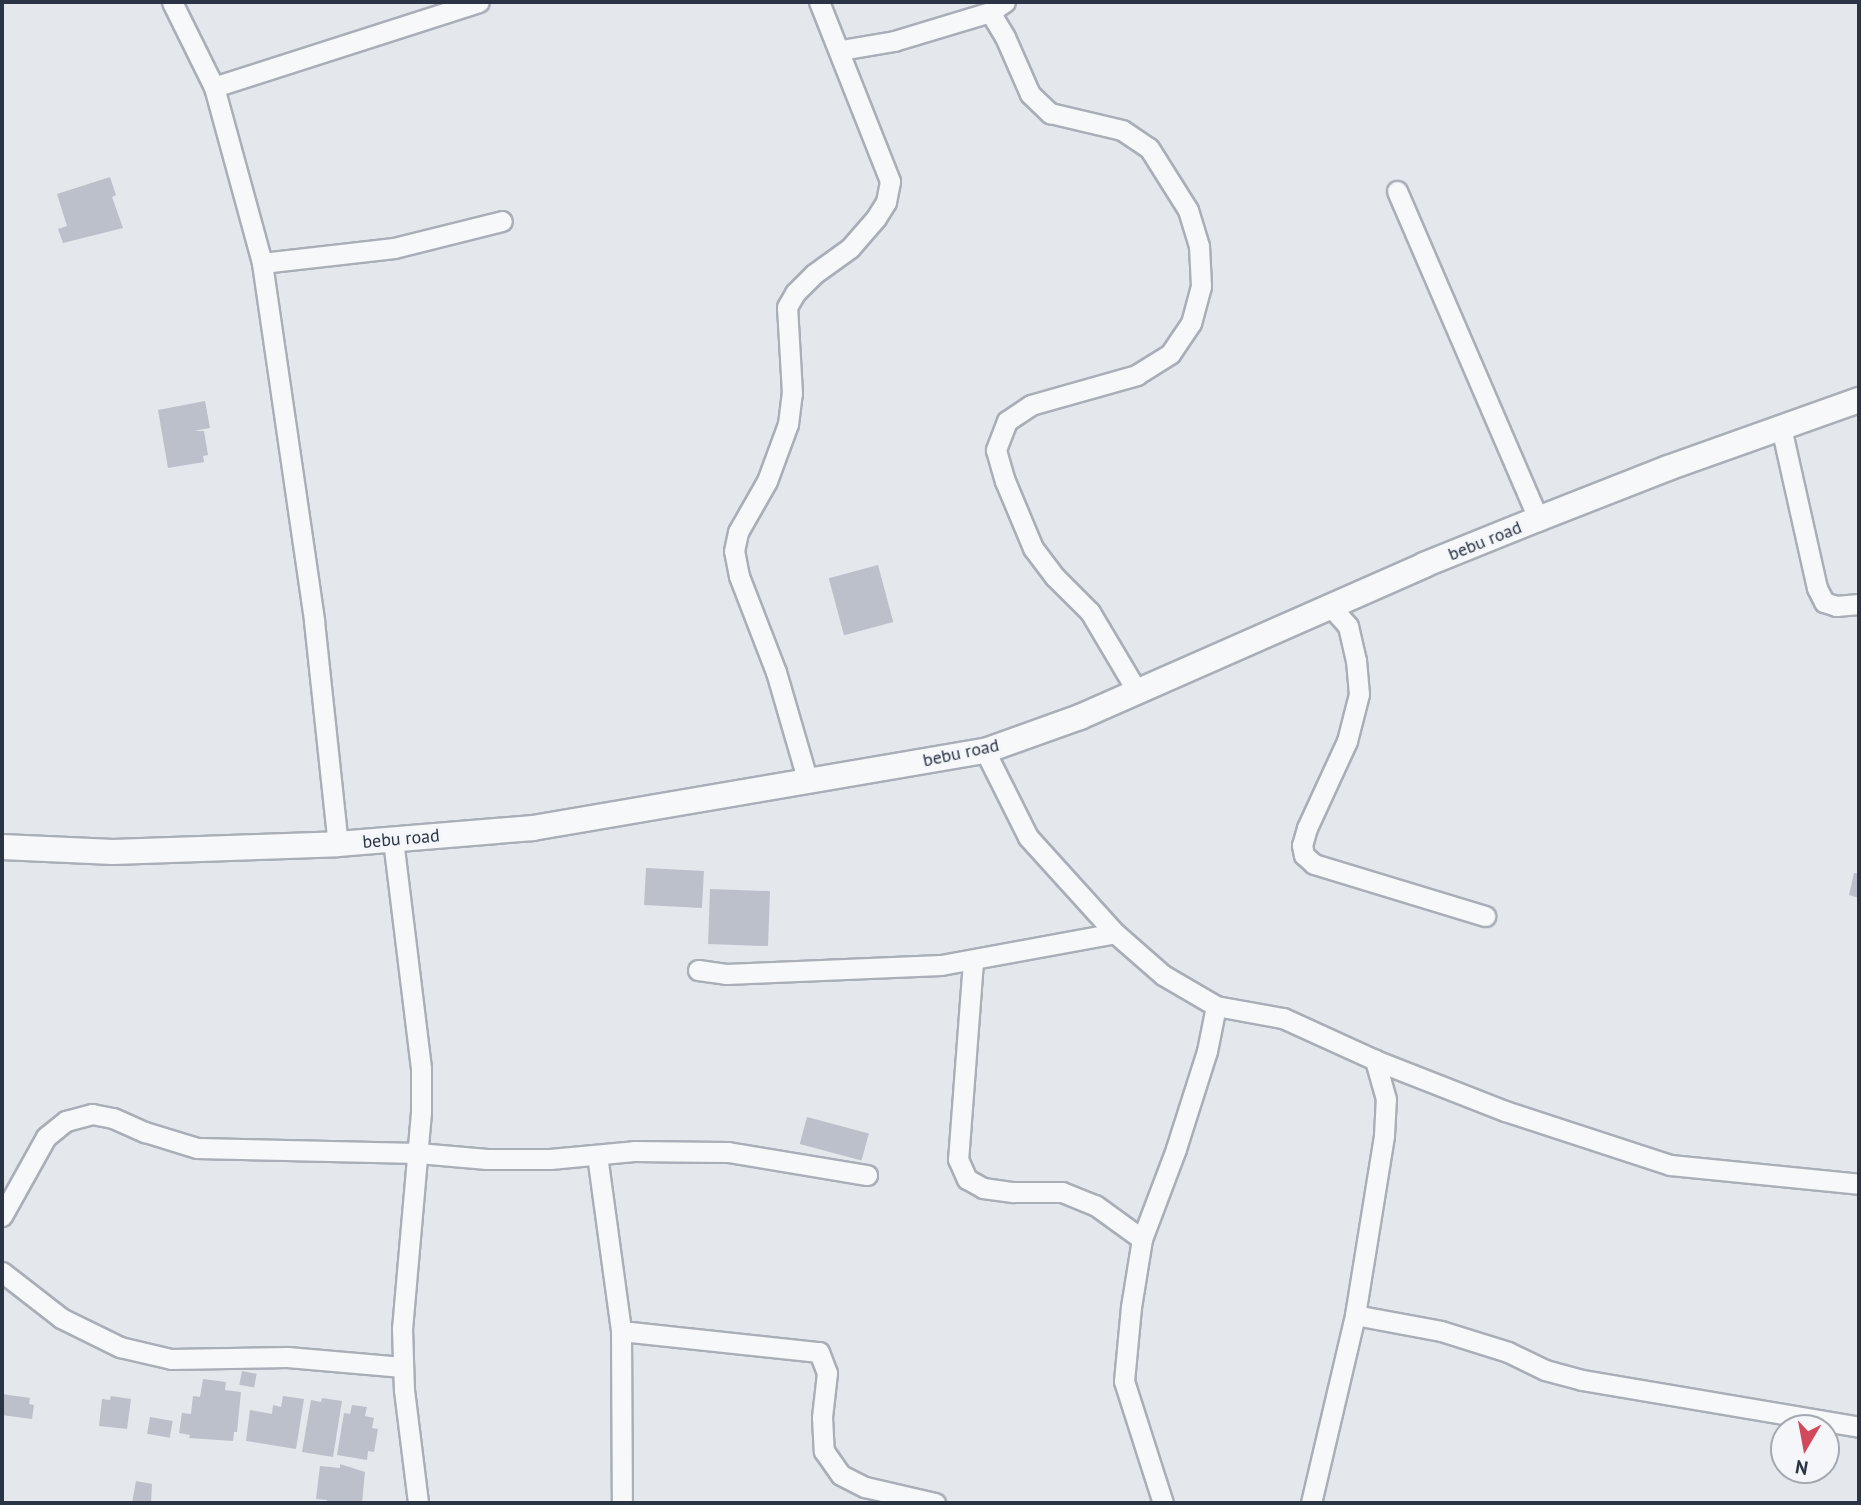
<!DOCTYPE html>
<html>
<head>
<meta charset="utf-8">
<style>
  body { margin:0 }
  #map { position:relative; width:1861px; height:1505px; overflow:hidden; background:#e4e7ec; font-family:"PT Sans",sans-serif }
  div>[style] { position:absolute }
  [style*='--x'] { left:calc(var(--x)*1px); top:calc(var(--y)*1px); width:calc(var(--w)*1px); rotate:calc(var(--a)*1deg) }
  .building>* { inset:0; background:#bbc0ca; transform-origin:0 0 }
  .roads { filter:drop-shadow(2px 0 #a9aeb7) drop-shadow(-2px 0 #a9aeb7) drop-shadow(0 2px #a9aeb7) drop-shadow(0 -2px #a9aeb7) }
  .minor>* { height:19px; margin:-9.5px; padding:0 9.5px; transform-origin:9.5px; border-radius:9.5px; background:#f7f8fa }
  .tertiary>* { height:24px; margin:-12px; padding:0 12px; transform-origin:12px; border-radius:12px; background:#f7f8fa }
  span { translate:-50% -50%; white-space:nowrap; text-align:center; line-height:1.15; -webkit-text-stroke:5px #f4f6f9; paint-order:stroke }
  .street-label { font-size:18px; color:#2b3445 }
  .frame { position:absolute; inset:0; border:4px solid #2b3445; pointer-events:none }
  .north { position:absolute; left:1770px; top:1414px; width:70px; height:70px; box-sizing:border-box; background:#f4f6f9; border:2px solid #a4a8b1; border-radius:50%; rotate:190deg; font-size:19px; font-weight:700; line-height:28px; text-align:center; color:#2b3445 }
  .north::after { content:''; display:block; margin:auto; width:24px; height:32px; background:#d1495b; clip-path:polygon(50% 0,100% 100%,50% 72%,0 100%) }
</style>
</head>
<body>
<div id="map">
  <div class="building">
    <div style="clip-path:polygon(110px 177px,116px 195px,112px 197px,123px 228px,63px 243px,58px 229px,67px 226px,57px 194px)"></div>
    <div style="clip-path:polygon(205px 401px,210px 428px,194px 431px,204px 431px,208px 455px,203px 456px,204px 462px,168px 468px,158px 410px)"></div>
    <div style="left:878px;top:565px;width:59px;height:51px;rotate:75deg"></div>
    <div style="left:646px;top:868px;width:58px;height:37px;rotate:3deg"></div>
    <div style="clip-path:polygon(1854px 873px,1859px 874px,1859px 898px,1849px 895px)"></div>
    <div style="left:710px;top:889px;width:60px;height:55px;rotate:2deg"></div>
    <div style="left:807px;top:1117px;width:64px;height:28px;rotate:15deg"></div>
    <div style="left:242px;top:1371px;width:15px;height:14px;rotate:11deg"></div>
    <div style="clip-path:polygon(203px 1379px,226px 1382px,225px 1390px,241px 1392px,237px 1432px,234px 1432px,233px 1441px,189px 1438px,190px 1435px,179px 1433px,182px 1413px,191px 1414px,193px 1396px,200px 1397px)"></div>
    <div style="clip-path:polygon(2px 1394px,30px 1398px,29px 1404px,34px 1405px,32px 1419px,2px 1415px)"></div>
    <div style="clip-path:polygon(111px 1396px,131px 1399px,127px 1429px,99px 1426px,102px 1399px,110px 1400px)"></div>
    <div style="clip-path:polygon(283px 1396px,304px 1399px,296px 1449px,246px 1441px,250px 1410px,272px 1414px,273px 1405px,281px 1407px)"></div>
    <div style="clip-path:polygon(322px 1398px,342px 1401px,333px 1457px,302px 1452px,311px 1400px,321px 1402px)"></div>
    <div style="clip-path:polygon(352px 1405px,367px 1407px,365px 1416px,374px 1418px,372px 1428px,378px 1429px,374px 1452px,368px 1451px,367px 1460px,337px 1455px,344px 1413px,350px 1414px)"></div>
    <div style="left:150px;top:1417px;width:23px;height:17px;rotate:10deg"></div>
    <div style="clip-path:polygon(340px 1464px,365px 1472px,362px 1503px,327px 1503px,327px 1500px,316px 1499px,320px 1466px,340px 1468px)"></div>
    <div style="clip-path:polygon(136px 1481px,152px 1484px,151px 1503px,132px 1503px)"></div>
  </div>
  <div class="roads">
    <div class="minor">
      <div style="--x:172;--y:2;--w:95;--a:63.7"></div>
      <div style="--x:214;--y:87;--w:182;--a:74.7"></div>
      <div style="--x:262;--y:263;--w:362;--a:81.7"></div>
      <div style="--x:314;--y:621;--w:224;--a:83.9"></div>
      <div style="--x:990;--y:12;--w:29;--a:59"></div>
      <div style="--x:1005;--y:37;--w:62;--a:66.3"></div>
      <div style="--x:1030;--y:94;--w:28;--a:44"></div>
      <div style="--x:1050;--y:113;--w:74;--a:13.3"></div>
      <div style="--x:1122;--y:130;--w:32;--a:34"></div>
      <div style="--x:1149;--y:148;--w:73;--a:57.8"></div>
      <div style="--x:1188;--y:210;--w:38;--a:73"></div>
      <div style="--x:1199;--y:246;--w:40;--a:87.1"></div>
      <div style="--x:1201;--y:286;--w:38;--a:105"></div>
      <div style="--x:1191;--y:323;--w:37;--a:124"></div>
      <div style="--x:1170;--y:354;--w:39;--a:148"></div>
      <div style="--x:1137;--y:375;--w:110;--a:164.2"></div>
      <div style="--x:1031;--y:405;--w:29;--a:146"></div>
      <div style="--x:1007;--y:421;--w:31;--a:111"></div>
      <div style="--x:996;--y:450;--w:32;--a:74"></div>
      <div style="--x:1005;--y:481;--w:73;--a:67.3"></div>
      <div style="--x:1033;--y:548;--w:36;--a:53"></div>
      <div style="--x:1055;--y:577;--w:49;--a:45"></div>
      <div style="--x:1090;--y:612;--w:92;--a:59.3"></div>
      <div style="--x:841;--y:50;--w:54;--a:-9.6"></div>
      <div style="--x:894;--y:41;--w:100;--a:-16.8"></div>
      <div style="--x:990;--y:12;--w:18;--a:-34"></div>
      <div style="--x:214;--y:87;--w:278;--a:-17.8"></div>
      <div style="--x:1397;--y:191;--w:357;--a:66.7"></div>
      <div style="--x:262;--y:263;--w:133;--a:-6.5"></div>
      <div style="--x:394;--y:248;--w:111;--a:-14"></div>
      <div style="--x:1781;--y:427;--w:165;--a:77.4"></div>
      <div style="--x:1817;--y:588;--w:16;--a:63"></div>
      <div style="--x:1824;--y:602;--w:13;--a:18"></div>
      <div style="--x:1836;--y:606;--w:23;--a:-5"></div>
      <div style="--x:1331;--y:607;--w:25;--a:48"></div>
      <div style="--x:1348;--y:626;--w:35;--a:77"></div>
      <div style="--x:1356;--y:660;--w:34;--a:85"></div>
      <div style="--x:1359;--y:694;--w:49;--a:104.3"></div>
      <div style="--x:1347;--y:741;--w:96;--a:114.7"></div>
      <div style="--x:1307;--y:828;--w:18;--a:106"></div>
      <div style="--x:1302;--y:845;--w:10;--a:79"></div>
      <div style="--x:1304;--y:855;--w:13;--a:42"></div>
      <div style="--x:1314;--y:864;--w:179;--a:16.9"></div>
      <div style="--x:985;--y:751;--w:96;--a:63.4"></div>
      <div style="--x:1028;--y:837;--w:130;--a:47.8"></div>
      <div style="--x:1115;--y:933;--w:64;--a:41.2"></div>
      <div style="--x:1163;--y:975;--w:61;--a:30.3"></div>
      <div style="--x:1216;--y:1006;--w:46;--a:101.3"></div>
      <div style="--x:1207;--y:1051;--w:103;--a:107.6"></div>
      <div style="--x:1176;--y:1149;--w:96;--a:110.7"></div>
      <div style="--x:1142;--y:1239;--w:69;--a:99.2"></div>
      <div style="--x:1131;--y:1307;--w:74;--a:95.4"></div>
      <div style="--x:1124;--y:1381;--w:128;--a:72.3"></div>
      <div style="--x:808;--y:782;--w:115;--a:-106.2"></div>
      <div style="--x:776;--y:672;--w:103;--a:-111.1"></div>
      <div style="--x:739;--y:576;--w:25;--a:-101"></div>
      <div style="--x:734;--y:551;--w:19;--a:-78"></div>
      <div style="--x:738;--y:532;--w:59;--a:-60.4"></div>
      <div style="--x:767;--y:481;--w:61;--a:-69.8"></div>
      <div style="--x:788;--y:424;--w:31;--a:-83"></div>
      <div style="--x:792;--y:393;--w:86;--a:-93.3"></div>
      <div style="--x:787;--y:307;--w:16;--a:-60"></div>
      <div style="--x:795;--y:293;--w:27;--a:-45"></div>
      <div style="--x:814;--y:274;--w:44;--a:-35.8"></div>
      <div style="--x:850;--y:248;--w:40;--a:-49"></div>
      <div style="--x:876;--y:218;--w:19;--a:-58"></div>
      <div style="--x:886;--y:202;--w:21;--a:-79"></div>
      <div style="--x:890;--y:181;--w:193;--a:-111.6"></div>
      <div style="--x:393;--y:840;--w:231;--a:83"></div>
      <div style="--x:421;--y:1069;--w:43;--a:90"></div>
      <div style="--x:421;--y:1112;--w:217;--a:95"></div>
      <div style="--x:402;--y:1328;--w:62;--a:88.2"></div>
      <div style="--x:404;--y:1390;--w:114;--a:82.9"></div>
      <div style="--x:973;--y:961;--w:199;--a:94.3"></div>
      <div style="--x:958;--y:1159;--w:22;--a:66"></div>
      <div style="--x:967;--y:1179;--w:18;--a:29"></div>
      <div style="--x:983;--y:1188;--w:30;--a:8"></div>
      <div style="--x:1013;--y:1192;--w:49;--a:0"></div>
      <div style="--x:1062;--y:1192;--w:35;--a:22"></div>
      <div style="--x:1095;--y:1205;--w:58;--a:35.9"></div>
      <div style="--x:698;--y:970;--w:28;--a:8"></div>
      <div style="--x:726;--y:974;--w:215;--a:-2.4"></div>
      <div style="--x:941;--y:965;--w:177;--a:-10.4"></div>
      <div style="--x:1216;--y:1006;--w:68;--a:10.2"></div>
      <div style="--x:1283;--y:1018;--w:101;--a:24.5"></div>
      <div style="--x:1375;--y:1060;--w:140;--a:21.4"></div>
      <div style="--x:1505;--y:1111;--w:174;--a:18.1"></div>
      <div style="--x:1670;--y:1165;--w:190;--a:5.7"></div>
      <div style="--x:597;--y:1155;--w:178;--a:82.2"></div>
      <div style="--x:621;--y:1331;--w:172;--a:89.7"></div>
      <div style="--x:2;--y:1216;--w:90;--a:-60.9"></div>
      <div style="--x:46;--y:1137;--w:26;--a:-39"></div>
      <div style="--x:66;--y:1121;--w:27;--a:-15"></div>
      <div style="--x:92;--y:1114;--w:21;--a:11"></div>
      <div style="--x:113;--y:1118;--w:35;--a:24"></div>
      <div style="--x:145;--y:1132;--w:54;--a:17.1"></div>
      <div style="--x:197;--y:1148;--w:221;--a:1.3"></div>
      <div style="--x:418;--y:1153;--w:69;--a:5"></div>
      <div style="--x:487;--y:1159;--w:63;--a:0"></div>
      <div style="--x:550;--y:1159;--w:84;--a:-5.4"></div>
      <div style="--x:634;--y:1151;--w:94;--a:0.6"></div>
      <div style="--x:728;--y:1152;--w:141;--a:9.4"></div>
      <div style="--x:2;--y:1272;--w:75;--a:37.9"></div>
      <div style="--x:61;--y:1318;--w:66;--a:26.2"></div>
      <div style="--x:120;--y:1347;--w:52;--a:13.2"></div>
      <div style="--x:171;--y:1359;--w:117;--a:-1"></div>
      <div style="--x:288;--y:1357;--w:114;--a:5"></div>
      <div style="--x:1355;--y:1315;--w:87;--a:10.5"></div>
      <div style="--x:1441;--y:1331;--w:70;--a:17.4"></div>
      <div style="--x:1508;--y:1352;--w:41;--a:25.9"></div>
      <div style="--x:1545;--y:1370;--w:38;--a:15"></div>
      <div style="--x:1582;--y:1380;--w:281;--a:9.6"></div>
      <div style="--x:621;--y:1331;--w:199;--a:6.1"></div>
      <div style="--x:819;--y:1352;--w:22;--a:69"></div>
      <div style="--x:827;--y:1373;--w:44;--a:96.5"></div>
      <div style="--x:822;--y:1417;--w:34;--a:87"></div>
      <div style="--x:824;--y:1451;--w:29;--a:55"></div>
      <div style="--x:841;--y:1475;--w:27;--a:27"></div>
      <div style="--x:865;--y:1487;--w:72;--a:12.9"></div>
      <div style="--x:1311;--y:1503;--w:193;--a:-76.8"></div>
      <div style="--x:1355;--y:1315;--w:182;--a:-80.8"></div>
      <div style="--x:1384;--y:1135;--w:36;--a:-87"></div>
      <div style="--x:1386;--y:1099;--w:41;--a:-105.8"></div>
    </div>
    <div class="tertiary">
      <div style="--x:2;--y:847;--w:111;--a:2.6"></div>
      <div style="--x:113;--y:852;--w:225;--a:-2"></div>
      <div style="--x:338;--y:844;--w:196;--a:-4.7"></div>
      <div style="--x:533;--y:828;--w:459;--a:-9.7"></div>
      <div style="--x:985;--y:751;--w:101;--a:-19.7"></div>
      <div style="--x:1080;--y:717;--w:376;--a:-23.8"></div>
      <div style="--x:1424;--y:565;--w:123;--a:-22"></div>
      <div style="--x:1538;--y:519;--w:140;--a:-21.4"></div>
      <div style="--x:1668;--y:468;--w:203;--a:-19.6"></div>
    </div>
  </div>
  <div class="street-label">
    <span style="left:1485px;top:541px;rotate:-22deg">bebu road</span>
    <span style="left:961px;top:753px;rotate:-12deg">bebu road</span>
    <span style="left:401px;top:839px;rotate:-5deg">bebu road</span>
  </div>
  <div class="frame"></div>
  <div class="north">N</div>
</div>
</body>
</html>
